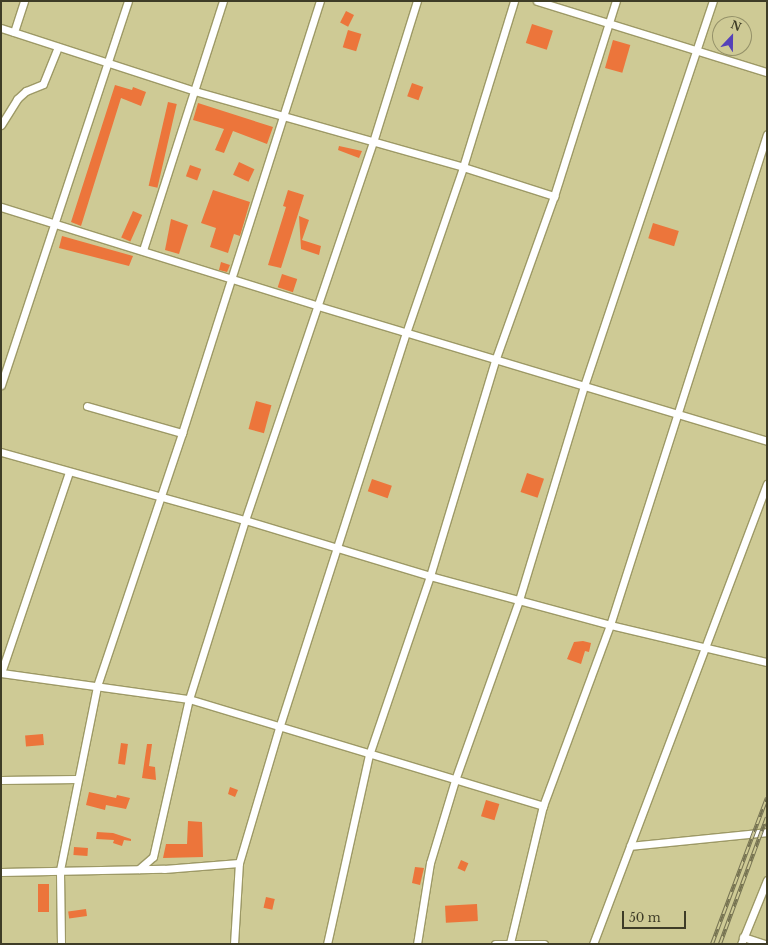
<!DOCTYPE html>
<html>
<head>
<meta charset="utf-8">
<style>
  body { margin:0 }
  #map { position:relative; width:768px; height:945px; overflow:hidden; background:#ceca95; font-family:"Libre Baskerville",serif }
  div>[style] { position:absolute }
  [style*='--x'] { left:calc(var(--x)*1px); top:calc(var(--y)*1px); width:calc(var(--w)*1px); rotate:calc(var(--a)*1deg) }
  .building>* { inset:0; background:#ec753b; transform-origin:0 0 }
  .roads { filter:drop-shadow(1px 0 #9d9966) drop-shadow(-1px 0 #9d9966) drop-shadow(0 1px #9d9966) drop-shadow(0 -1px #9d9966) }
  .street>* { height:7px; margin:-3.5px; padding:0 3.5px; transform-origin:3.5px; border-radius:3.5px; background:#fff }
  .rail>* { height:4px; margin-top:-2px; transform-origin:0; background:repeating-linear-gradient(90deg,#ceca95 0 8px,#757251 0 16px); box-sizing:border-box; border-block:1px solid #757251 }
  span { translate:-50% -50%; white-space:nowrap; text-align:center; line-height:1.15; -webkit-text-stroke:4px #ceca95; paint-order:stroke }
  .frame { position:absolute; inset:0; border:2px solid #3e3c27; pointer-events:none }
  .north { position:absolute; left:712px; top:16px; width:40px; height:40px; box-sizing:border-box; background:#ceca95; border:1px solid #949169; border-radius:50%; rotate:22deg; font-size:11px; font-weight:700; line-height:16px; text-align:center; color:#3e3c27 }
  .north::after { content:''; display:block; margin:auto; width:14px; height:18px; background:#5441b9; clip-path:polygon(50% 0,100% 100%,50% 72%,0 100%) }
  .scale { position:absolute; left:622px; top:911px; width:64px; height:18px; box-sizing:border-box; border:2px solid #3e3c27; border-top:0; padding-left:5px; font-size:12px; line-height:14px; white-space:nowrap; color:#3e3c27; -webkit-text-stroke:3px #ceca95; paint-order:stroke }
</style>
</head>
<body>
<div id="map">
  <div class="building">
    <div style="left:346px;top:11px;width:9px;height:13px;rotate:27deg"></div>
    <div style="left:532px;top:24px;width:22px;height:20px;rotate:18deg"></div>
    <div style="left:348px;top:30px;width:14px;height:18px;rotate:17deg"></div>
    <div style="left:613px;top:40px;width:18px;height:29px;rotate:16deg"></div>
    <div style="left:412px;top:83px;width:12px;height:14px;rotate:20deg"></div>
    <div style="clip-path:polygon(115px 85px,132px 90px,133px 87px,146px 92px,141px 106px,121px 98px,81px 226px,71px 222px)"></div>
    <div style="left:168px;top:102px;width:9px;height:86px;rotate:13deg"></div>
    <div style="clip-path:polygon(198px 103px,273px 127px,267px 144px,233px 131px,224px 153px,215px 150px,224px 129px,193px 120px)"></div>
    <div style="clip-path:polygon(339px 146px,362px 151px,359px 158px,338px 150px)"></div>
    <div style="left:239px;top:162px;width:17px;height:14px;rotate:25deg"></div>
    <div style="left:190px;top:165px;width:12px;height:12px;rotate:20deg"></div>
    <div style="clip-path:polygon(213px 190px,250px 202px,240px 236px,234px 234px,228px 253px,210px 247px,216px 228px,201px 223px)"></div>
    <div style="clip-path:polygon(288px 190px,304px 195px,281px 268px,268px 265px,286px 207px,283px 206px)"></div>
    <div style="left:133px;top:211px;width:10px;height:29px;rotate:24deg"></div>
    <div style="clip-path:polygon(299px 216px,309px 220px,302px 240px,321px 246px,319px 255px,301px 249px)"></div>
    <div style="clip-path:polygon(171px 219px,188px 225px,179px 254px,165px 250px)"></div>
    <div style="left:653px;top:223px;width:27px;height:16px;rotate:17deg"></div>
    <div style="clip-path:polygon(62px 236px,133px 256px,129px 266px,59px 248px)"></div>
    <div style="clip-path:polygon(221px 262px,230px 265px,227px 272px,219px 270px)"></div>
    <div style="left:282px;top:274px;width:16px;height:14px;rotate:18deg"></div>
    <div style="left:256px;top:401px;width:16px;height:29px;rotate:15deg"></div>
    <div style="left:527px;top:473px;width:18px;height:20px;rotate:19deg"></div>
    <div style="left:372px;top:479px;width:21px;height:13px;rotate:19deg"></div>
    <div style="clip-path:polygon(583px 641px,591px 643px,589px 652px,585px 651px,581px 664px,567px 659px,574px 642px)"></div>
    <div style="left:43px;top:734px;width:11px;height:18px;rotate:85deg"></div>
    <div style="left:121px;top:743px;width:7px;height:21px;rotate:8deg"></div>
    <div style="clip-path:polygon(147px 744px,152px 744px,149px 766px,155px 767px,156px 780px,142px 778px)"></div>
    <div style="clip-path:polygon(230px 787px,238px 790px,235px 797px,228px 794px)"></div>
    <div style="clip-path:polygon(89px 792px,116px 798px,117px 795px,130px 798px,126px 809px,106px 805px,105px 810px,86px 805px)"></div>
    <div style="left:486px;top:800px;width:14px;height:17px;rotate:17deg"></div>
    <div style="clip-path:polygon(188px 821px,202px 822px,203px 857px,163px 858px,166px 844px,187px 844px)"></div>
    <div style="clip-path:polygon(97px 832px,113px 833px,131px 839px,131px 841px,124px 840px,122px 846px,113px 843px,114px 840px,96px 839px)"></div>
    <div style="left:74px;top:847px;width:14px;height:8px;rotate:4deg"></div>
    <div style="left:461px;top:860px;width:8px;height:9px;rotate:23deg"></div>
    <div style="clip-path:polygon(415px 867px,424px 868px,420px 885px,412px 883px)"></div>
    <div style="left:38px;top:884px;width:11px;height:28px"></div>
    <div style="left:266px;top:897px;width:9px;height:11px;rotate:13deg"></div>
    <div style="left:477px;top:904px;width:17px;height:32px;rotate:87deg"></div>
    <div style="left:86px;top:909px;width:7px;height:18px;rotate:82deg"></div>
  </div>
  <div class="roads">
    <div class="street">
      <div style="--x:537;--y:1;--w:241;--a:17.2"></div>
      <div style="--x:1;--y:28;--w:204;--a:18"></div>
      <div style="--x:195;--y:91;--w:279;--a:15.8"></div>
      <div style="--x:463;--y:167;--w:96;--a:17.7"></div>
      <div style="--x:14;--y:32;--w:33;--a:-72"></div>
      <div style="--x:1;--y:125;--w:31;--a:-58"></div>
      <div style="--x:17;--y:99;--w:12;--a:-42"></div>
      <div style="--x:26;--y:91;--w:18;--a:-22"></div>
      <div style="--x:43;--y:84;--w:40;--a:-68"></div>
      <div style="--x:1;--y:207;--w:332;--a:17.3"></div>
      <div style="--x:318;--y:306;--w:469;--a:16.7"></div>
      <div style="--x:143;--y:250;--w:262;--a:-72.2"></div>
      <div style="--x:1;--y:385;--w:404;--a:-71.7"></div>
      <div style="--x:87;--y:406;--w:99;--a:15.9"></div>
      <div style="--x:1;--y:452;--w:253;--a:15.6"></div>
      <div style="--x:245;--y:520;--w:193;--a:16.8"></div>
      <div style="--x:430;--y:576;--w:187;--a:15.2"></div>
      <div style="--x:610;--y:625;--w:161;--a:13.3"></div>
      <div style="--x:1;--y:673;--w:190;--a:7.9"></div>
      <div style="--x:189;--y:699;--w:370;--a:16.8"></div>
      <div style="--x:1;--y:673;--w:212;--a:-71.3"></div>
      <div style="--x:1;--y:780;--w:76;--a:-0.8"></div>
      <div style="--x:630;--y:846;--w:138;--a:-5.8"></div>
      <div style="--x:139;--y:869;--w:18;--a:-41"></div>
      <div style="--x:153;--y:857;--w:162;--a:-77.2"></div>
      <div style="--x:189;--y:699;--w:188;--a:-72.6"></div>
      <div style="--x:245;--y:520;--w:399;--a:-71.3"></div>
      <div style="--x:373;--y:142;--w:148;--a:-72.7"></div>
      <div style="--x:1;--y:872;--w:163;--a:-1.1"></div>
      <div style="--x:164;--y:869;--w:75;--a:-4.6"></div>
      <div style="--x:743;--y:937;--w:22;--a:18"></div>
      <div style="--x:510;--y:943;--w:141;--a:-76.5"></div>
      <div style="--x:543;--y:806;--w:193;--a:-69.7"></div>
      <div style="--x:610;--y:625;--w:515;--a:-72.27"></div>
      <div style="--x:61;--y:944;--w:74;--a:-90.8"></div>
      <div style="--x:60;--y:870;--w:188;--a:-78.6"></div>
      <div style="--x:97;--y:686;--w:267;--a:-71.4"></div>
      <div style="--x:182;--y:433;--w:454;--a:-72.3"></div>
      <div style="--x:234;--y:944;--w:81;--a:-86.5"></div>
      <div style="--x:239;--y:863;--w:141;--a:-73.5"></div>
      <div style="--x:279;--y:728;--w:415;--a:-72.2"></div>
      <div style="--x:406;--y:333;--w:176;--a:-71"></div>
      <div style="--x:463;--y:167;--w:174;--a:-72.9"></div>
      <div style="--x:327;--y:944;--w:194;--a:-77.5"></div>
      <div style="--x:369;--y:755;--w:189;--a:-71.2"></div>
      <div style="--x:430;--y:576;--w:228;--a:-73.2"></div>
      <div style="--x:496;--y:358;--w:172;--a:-70.3"></div>
      <div style="--x:554;--y:196;--w:205;--a:-72.4"></div>
      <div style="--x:417;--y:944;--w:82;--a:-80.9"></div>
      <div style="--x:430;--y:863;--w:87;--a:-73.2"></div>
      <div style="--x:455;--y:780;--w:191;--a:-70.4"></div>
      <div style="--x:519;--y:600;--w:224;--a:-73.1"></div>
      <div style="--x:584;--y:386;--w:406;--a:-71.5"></div>
      <div style="--x:495;--y:944;--w:49;--a:0"></div>
      <div style="--x:593;--y:944;--w:492;--a:-69.3"></div>
      <div style="--x:741;--y:944;--w:69;--a:-67.9"></div>
    </div>
  </div>
  <div class="rail">
    <div style="--x:712;--y:944;--w:156;--a:-69.4"></div>
    <div style="--x:720;--y:944;--w:135;--a:-69.7"></div>
  </div>
  <div class="frame"></div>
  <div class="north">N</div>
  <div class="scale">50 m</div>
</div>
</body>
</html>
